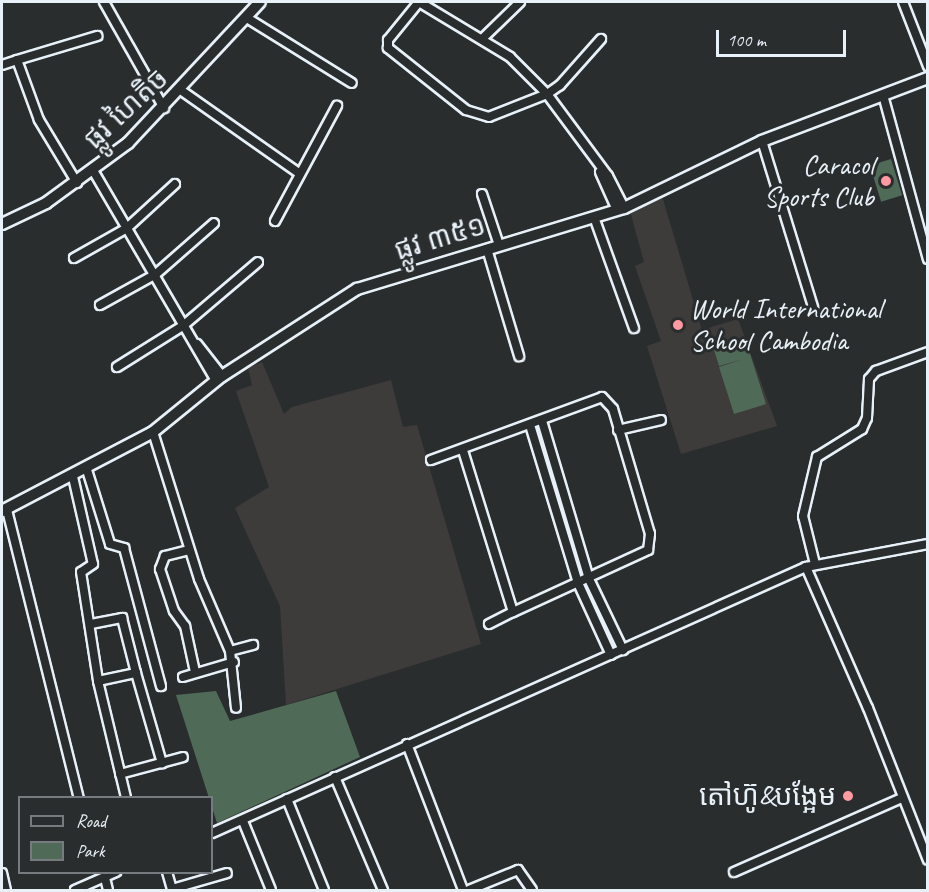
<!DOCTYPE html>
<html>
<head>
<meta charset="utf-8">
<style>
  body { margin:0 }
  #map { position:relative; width:929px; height:892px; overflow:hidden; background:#2a2d2e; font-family:Caveat,"Noto Sans Khmer",sans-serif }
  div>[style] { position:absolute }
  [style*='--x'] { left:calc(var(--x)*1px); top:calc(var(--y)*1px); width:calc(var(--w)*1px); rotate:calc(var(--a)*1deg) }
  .built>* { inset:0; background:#3e3b3b }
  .green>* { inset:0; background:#506a58; transform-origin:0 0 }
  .roads { filter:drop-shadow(2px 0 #e8f1f8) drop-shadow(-2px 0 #e8f1f8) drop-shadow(0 2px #e8f1f8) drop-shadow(0 -2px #e8f1f8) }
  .street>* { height:8px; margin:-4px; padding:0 4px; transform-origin:4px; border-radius:4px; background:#2a2d2e }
  .secondary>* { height:10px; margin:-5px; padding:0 5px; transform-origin:5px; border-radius:5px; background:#2a2d2e }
  .dots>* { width:16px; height:16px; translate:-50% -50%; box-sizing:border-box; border:3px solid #2a2d2e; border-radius:50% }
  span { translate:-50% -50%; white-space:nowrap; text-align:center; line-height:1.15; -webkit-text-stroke:6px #2a2d2e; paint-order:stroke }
  .street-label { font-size:28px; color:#e8f1f8 }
  .poi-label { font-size:28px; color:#e8f1f8 }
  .right { translate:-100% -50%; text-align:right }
  .left { translate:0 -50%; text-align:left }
  .frame { position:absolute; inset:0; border:3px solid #e8f1f8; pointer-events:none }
  .legend { position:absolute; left:18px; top:796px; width:195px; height:78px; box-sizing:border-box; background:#2a2d2e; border:2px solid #767b7f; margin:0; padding:8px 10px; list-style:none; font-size:18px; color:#e8f1f8 }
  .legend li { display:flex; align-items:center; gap:12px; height:30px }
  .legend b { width:30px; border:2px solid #767b7f }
  .scale { position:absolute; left:716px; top:30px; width:130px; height:27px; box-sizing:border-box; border:3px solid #e8f1f8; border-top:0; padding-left:8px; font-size:18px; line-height:21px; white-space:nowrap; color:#e8f1f8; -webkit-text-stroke:4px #2a2d2e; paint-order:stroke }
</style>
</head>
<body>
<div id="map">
  <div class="built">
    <div style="clip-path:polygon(662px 196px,702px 330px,738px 319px,777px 426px,681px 454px,647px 346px,661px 341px,635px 266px,644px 262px,630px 211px)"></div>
    <div style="clip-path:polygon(262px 362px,284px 414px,292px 407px,391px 380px,403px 427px,417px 425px,481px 644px,286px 705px,280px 606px,235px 508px,269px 487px,236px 391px,252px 385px,248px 368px)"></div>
  </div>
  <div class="green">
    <div style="left:891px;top:159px;width:38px;height:22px;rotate:73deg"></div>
    <div style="clip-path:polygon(746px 341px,766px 404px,734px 414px,719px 367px,744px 359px,719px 366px,714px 350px)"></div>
    <div style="clip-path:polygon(216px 691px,230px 721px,336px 691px,360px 757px,217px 823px,176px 695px)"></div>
  </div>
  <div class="roads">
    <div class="street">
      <div style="--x:104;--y:2;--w:122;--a:60.5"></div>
      <div style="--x:903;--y:2;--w:69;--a:68.7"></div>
      <div style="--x:247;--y:18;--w:123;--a:31.8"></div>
      <div style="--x:482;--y:39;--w:53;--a:-44.2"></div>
      <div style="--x:601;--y:39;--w:62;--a:131.7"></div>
      <div style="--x:560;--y:85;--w:16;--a:145"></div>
      <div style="--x:547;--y:94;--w:62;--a:158.4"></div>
      <div style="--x:489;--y:117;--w:24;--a:-163"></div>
      <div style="--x:466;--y:110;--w:100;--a:-141.5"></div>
      <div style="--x:388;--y:48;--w:8;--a:-90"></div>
      <div style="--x:388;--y:40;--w:49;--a:-50.8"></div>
      <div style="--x:419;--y:2;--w:106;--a:31.1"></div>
      <div style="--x:510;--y:57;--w:52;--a:45"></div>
      <div style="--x:547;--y:94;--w:102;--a:53.4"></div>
      <div style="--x:608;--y:176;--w:36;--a:63"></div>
      <div style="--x:2;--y:65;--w:16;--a:-18"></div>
      <div style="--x:182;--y:91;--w:144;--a:35.1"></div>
      <div style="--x:883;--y:95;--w:170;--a:74.7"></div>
      <div style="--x:762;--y:141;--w:174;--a:72.9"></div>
      <div style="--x:94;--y:172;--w:242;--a:59.7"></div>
      <div style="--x:600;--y:172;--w:42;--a:65.9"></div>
      <div style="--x:77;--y:183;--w:74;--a:-121.1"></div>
      <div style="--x:39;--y:120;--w:64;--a:-110.1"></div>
      <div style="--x:17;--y:60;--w:84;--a:-16.7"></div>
      <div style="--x:482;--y:194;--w:54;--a:71.6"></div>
      <div style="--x:594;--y:217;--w:118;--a:70.2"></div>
      <div style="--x:275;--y:221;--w:131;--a:-61.7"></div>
      <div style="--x:487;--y:249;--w:112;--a:73.3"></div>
      <div style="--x:74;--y:258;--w:61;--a:-29.5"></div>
      <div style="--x:127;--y:228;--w:65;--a:-42.5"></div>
      <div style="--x:100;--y:305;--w:64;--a:-29"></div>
      <div style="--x:156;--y:274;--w:77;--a:-41.3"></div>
      <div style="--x:197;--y:344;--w:41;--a:52"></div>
      <div style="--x:117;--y:367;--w:79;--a:-32.1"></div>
      <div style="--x:184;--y:325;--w:97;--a:-40.4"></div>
      <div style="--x:542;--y:421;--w:165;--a:73.4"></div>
      <div style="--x:589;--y:579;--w:79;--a:64.4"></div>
      <div style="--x:530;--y:425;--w:165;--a:73.1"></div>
      <div style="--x:578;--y:583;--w:79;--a:65.4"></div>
      <div style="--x:618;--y:430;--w:44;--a:-13.1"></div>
      <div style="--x:153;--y:432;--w:154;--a:72.6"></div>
      <div style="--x:199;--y:579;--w:78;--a:66.7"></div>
      <div style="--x:230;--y:651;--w:57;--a:84"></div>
      <div style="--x:431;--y:460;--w:182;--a:-20.2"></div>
      <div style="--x:602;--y:397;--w:16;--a:47"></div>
      <div style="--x:613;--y:409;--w:130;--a:73.5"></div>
      <div style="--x:650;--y:534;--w:16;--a:97"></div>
      <div style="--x:648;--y:550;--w:149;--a:155.3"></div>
      <div style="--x:513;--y:612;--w:170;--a:-107.2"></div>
      <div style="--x:87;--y:470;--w:77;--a:72.7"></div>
      <div style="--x:110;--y:544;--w:15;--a:16"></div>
      <div style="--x:124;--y:548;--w:143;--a:75"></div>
      <div style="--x:73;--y:477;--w:89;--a:77.1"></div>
      <div style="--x:93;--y:564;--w:14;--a:146"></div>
      <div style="--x:81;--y:572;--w:110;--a:81.1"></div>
      <div style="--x:98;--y:681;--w:120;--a:76.5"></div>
      <div style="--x:7;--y:510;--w:297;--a:76"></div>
      <div style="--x:189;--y:550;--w:25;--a:166"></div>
      <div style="--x:165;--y:556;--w:14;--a:111"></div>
      <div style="--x:160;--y:569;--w:44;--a:71.6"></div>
      <div style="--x:174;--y:611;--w:19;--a:54"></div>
      <div style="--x:185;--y:626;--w:47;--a:77.7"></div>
      <div style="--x:815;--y:564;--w:49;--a:-104"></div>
      <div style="--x:803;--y:516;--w:61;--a:-76.7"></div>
      <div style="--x:817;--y:457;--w:53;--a:-31.9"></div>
      <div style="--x:862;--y:429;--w:12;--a:-66"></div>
      <div style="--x:867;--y:418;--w:39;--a:-87"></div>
      <div style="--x:869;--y:379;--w:11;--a:-49"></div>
      <div style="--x:876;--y:371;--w:55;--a:-20.1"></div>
      <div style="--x:806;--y:567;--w:154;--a:66.3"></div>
      <div style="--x:868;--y:708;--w:163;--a:68.5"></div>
      <div style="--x:91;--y:624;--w:32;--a:-11"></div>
      <div style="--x:122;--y:618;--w:57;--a:75.7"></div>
      <div style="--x:489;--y:624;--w:27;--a:-27"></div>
      <div style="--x:230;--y:651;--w:24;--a:-15"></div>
      <div style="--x:183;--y:677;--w:53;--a:-16.4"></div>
      <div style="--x:98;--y:681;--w:39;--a:-12"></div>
      <div style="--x:136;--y:673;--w:94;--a:73.9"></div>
      <div style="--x:407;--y:744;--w:156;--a:69"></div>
      <div style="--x:120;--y:774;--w:65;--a:-15.1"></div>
      <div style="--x:335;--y:777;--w:123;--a:67"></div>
      <div style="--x:287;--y:799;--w:98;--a:67.9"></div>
      <div style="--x:243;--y:821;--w:74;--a:67.9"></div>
      <div style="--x:212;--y:833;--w:651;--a:-24.12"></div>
      <div style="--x:806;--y:567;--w:124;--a:-10.7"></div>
      <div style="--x:167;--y:872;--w:19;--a:74"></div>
      <div style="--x:734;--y:872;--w:184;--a:-23.8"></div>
      <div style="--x:2;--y:873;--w:17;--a:77"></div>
      <div style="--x:105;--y:878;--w:12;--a:76"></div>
      <div style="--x:172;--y:889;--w:57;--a:-16.2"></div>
      <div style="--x:75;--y:890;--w:45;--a:-23.7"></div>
      <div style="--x:469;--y:890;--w:53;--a:-22.2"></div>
      <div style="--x:518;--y:870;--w:24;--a:55"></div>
    </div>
    <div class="secondary">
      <div style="--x:2;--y:224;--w:49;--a:-25.5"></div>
      <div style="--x:46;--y:203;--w:102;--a:-36.2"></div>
      <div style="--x:128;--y:143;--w:193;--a:-46.9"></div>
      <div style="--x:2;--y:511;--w:170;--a:-27.6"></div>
      <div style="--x:153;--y:432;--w:89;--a:-39.1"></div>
      <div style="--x:222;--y:376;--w:161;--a:-32.8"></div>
      <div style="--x:357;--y:289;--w:279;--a:-16.9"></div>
      <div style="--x:624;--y:208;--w:153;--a:-25.9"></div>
      <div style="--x:762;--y:141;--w:178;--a:-20.8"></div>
    </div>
  </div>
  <div class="dots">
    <div style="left:886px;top:181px;background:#ff9aa2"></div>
    <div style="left:678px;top:325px;background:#ff9aa2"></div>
    <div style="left:848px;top:796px;background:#ff9aa2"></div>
  </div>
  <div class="street-label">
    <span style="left:126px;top:109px;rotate:-43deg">ផ្លូវ ហៃតិច</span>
    <span style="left:440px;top:238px;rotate:-17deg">ផ្លូវ ៣៥១</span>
  </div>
  <div class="poi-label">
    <span class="right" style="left:874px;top:181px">Caracol<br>Sports Club</span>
    <span class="left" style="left:690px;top:325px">World International<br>School Cambodia</span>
    <span class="right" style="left:836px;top:796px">តៅហ៊ូ&amp;បង្អែម</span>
  </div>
  <div class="frame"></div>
  <ul class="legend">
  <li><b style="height:8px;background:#2a2d2e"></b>Road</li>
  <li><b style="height:16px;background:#506a58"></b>Park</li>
  </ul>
  <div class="scale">100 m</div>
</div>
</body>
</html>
